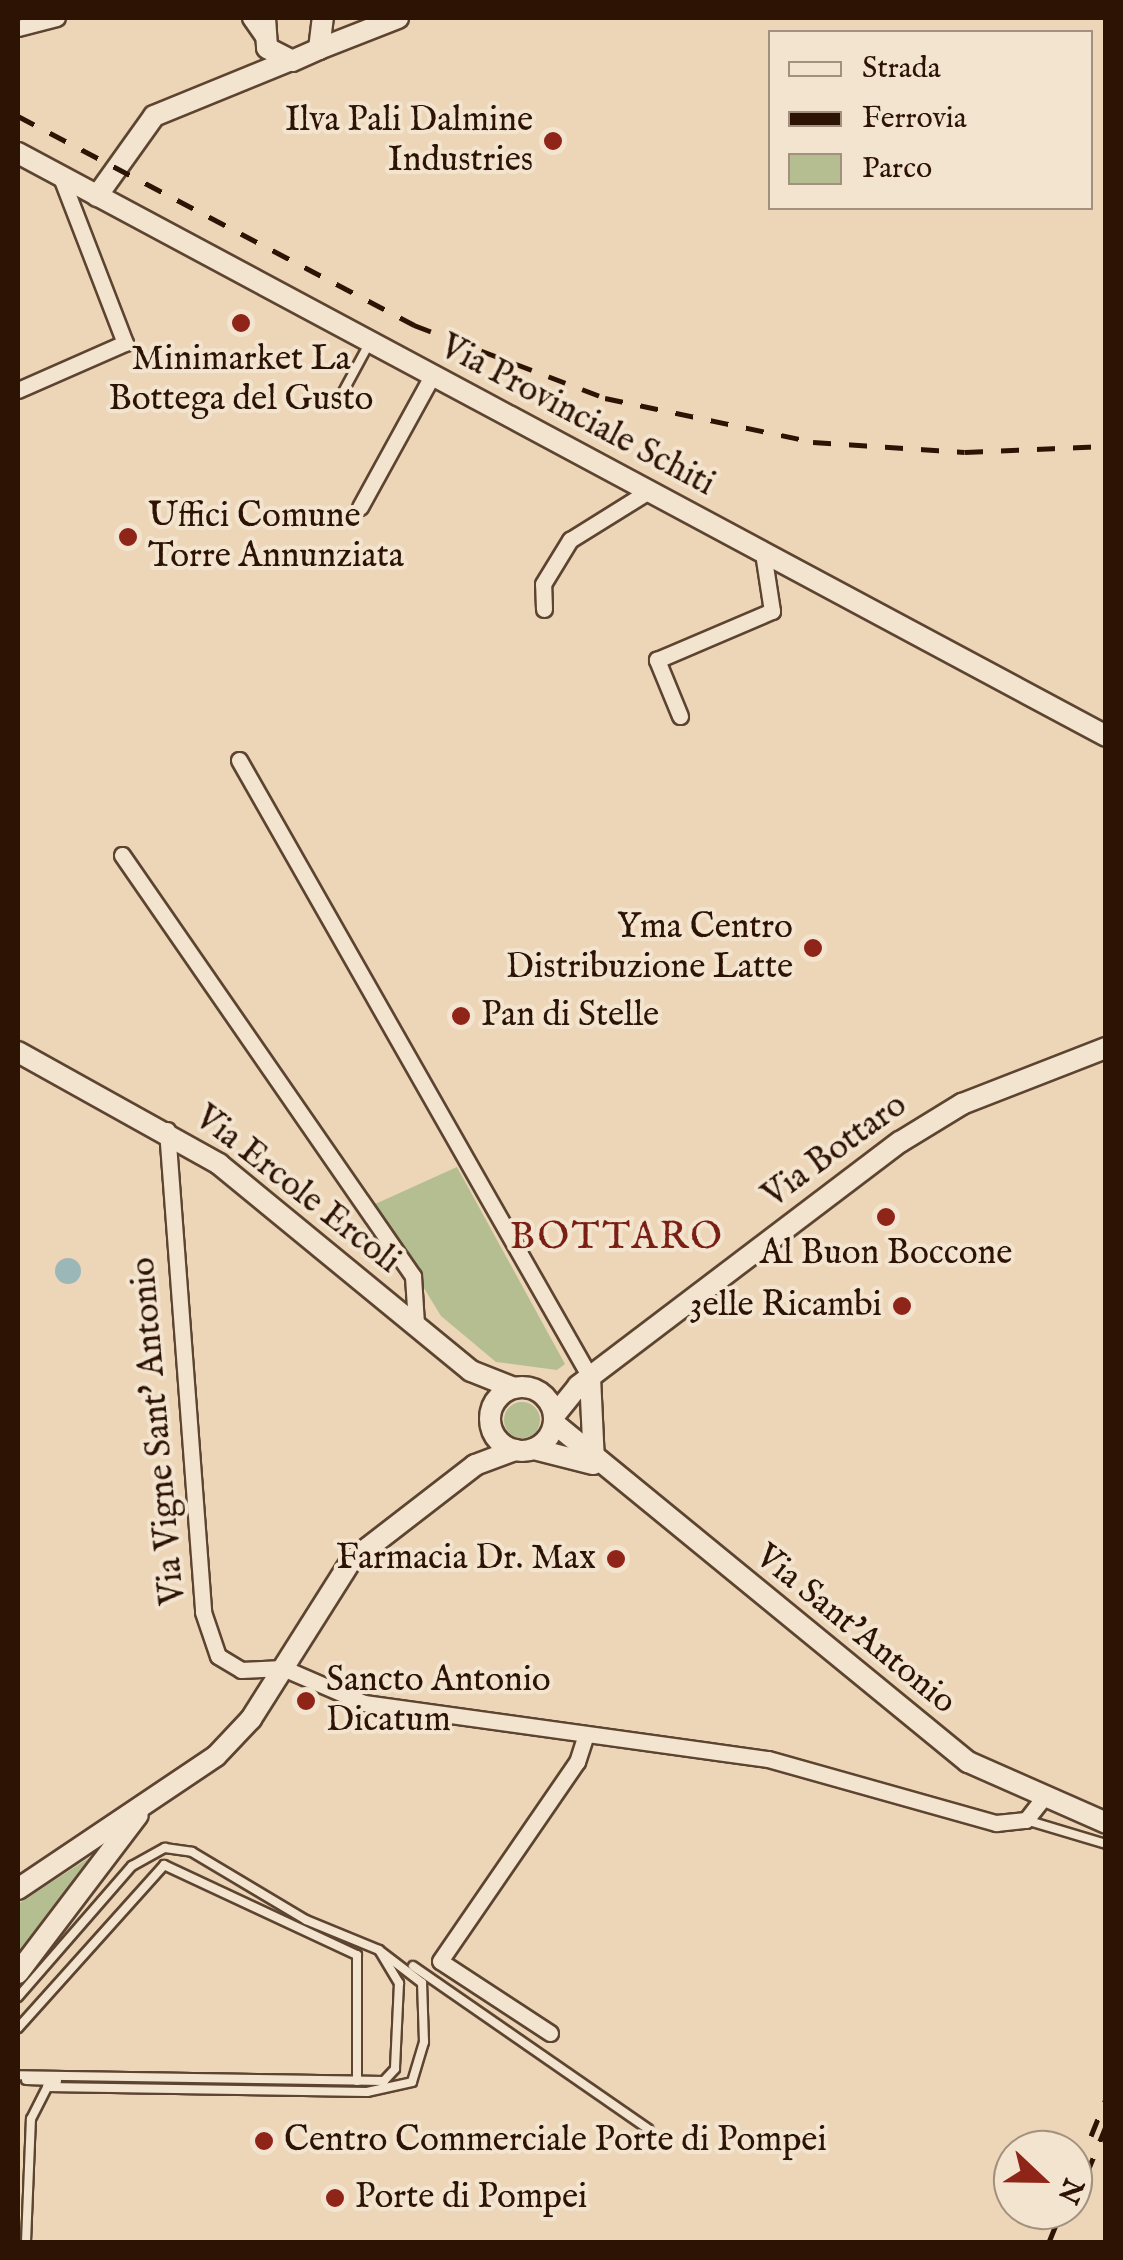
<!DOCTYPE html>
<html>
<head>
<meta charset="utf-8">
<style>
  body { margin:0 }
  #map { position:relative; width:1123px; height:2260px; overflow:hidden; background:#ecd6b7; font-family:"IM FELL English",serif }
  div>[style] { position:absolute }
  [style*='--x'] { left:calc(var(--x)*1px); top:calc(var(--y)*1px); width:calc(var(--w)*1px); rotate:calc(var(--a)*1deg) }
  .green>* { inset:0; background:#b4be91 }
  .round { border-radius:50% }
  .water>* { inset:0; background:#9cb7b8 }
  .roads { filter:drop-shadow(2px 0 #5d4431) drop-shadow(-2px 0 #5d4431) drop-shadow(0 2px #5d4431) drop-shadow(0 -2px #5d4431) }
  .lane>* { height:8px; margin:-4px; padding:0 4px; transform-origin:4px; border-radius:4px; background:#f3e4d0 }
  .street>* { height:15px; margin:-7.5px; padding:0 7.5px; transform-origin:7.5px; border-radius:7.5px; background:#f3e4d0 }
  .secondary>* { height:20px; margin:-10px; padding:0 10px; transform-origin:10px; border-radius:10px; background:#f3e4d0 }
  .secondary>.ring { margin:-10px; padding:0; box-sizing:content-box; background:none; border:20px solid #f3e4d0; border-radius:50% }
  .rail>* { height:5px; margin-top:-2.5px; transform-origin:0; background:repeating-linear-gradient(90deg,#2d1304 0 18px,transparent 0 36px) }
  .dots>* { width:28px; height:28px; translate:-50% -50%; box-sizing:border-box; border:5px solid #f3e4d0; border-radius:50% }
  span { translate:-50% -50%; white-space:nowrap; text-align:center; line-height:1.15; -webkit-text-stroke:8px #f3e4d0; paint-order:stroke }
  .poi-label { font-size:35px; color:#2d1304 }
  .right { translate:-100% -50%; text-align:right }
  .left { translate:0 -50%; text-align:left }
  .street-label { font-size:35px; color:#2d1304 }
  .neighbourhood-label { font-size:38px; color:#7a1f14; letter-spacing:2.5px }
  .frame { position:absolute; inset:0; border:20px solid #2d1304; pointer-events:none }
  .legend { position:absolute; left:768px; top:30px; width:325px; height:180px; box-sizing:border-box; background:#f3e4d0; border:2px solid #a4907e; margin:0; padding:12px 18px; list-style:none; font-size:30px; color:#2d1304 }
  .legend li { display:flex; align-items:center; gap:20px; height:50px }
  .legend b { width:50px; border:2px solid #a4907e }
  .north { position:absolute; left:993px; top:2130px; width:100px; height:100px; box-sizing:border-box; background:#f3e4d0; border:2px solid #a4907e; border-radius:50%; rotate:112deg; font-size:28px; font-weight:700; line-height:40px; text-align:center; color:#2d1304 }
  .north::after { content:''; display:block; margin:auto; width:35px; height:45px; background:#8f2418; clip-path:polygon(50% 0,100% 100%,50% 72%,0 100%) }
</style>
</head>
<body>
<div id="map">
  <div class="green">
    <div style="clip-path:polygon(457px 1167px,565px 1364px,557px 1370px,496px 1362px,441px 1316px,373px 1205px)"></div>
    <div class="round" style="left:504px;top:1402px;width:36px;height:36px"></div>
    <div style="clip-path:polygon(104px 1848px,18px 1962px,18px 1904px)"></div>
  </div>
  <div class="water">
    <div class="round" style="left:55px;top:1258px;width:26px;height:26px"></div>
  </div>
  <div class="roads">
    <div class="lane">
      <div style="--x:343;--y:392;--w:57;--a:-61.6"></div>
      <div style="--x:1026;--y:1820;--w:84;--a:16.7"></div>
      <div style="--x:413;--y:1966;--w:286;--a:34.7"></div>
      <div style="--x:18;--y:1997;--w:174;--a:-49"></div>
      <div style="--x:132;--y:1866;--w:38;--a:-29"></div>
      <div style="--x:165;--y:1848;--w:27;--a:8"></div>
      <div style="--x:192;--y:1852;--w:133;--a:30.8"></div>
      <div style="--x:306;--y:1920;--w:79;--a:22.3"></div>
      <div style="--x:379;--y:1950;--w:39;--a:59"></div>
      <div style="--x:399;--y:1983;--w:86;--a:92.7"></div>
      <div style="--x:395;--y:2069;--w:16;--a:133"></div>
      <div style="--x:384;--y:2081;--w:366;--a:-179.1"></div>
      <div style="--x:18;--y:2028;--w:219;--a:-48.1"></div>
      <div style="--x:164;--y:1865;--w:213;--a:25"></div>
      <div style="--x:357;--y:1955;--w:126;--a:90"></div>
      <div style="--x:26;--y:2080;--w:31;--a:2"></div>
      <div style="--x:26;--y:2242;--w:123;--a:-87.7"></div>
      <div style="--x:31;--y:2119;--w:36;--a:-63"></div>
      <div style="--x:47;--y:2087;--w:320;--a:0.9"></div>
      <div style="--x:367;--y:2092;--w:46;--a:-12.5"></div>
      <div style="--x:412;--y:2082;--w:42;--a:-73.3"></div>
      <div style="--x:424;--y:2042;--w:59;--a:-91.9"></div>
      <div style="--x:422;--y:1983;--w:54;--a:-142.5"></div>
    </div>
    <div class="street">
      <div style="--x:250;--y:18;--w:21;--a:55"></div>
      <div style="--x:18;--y:28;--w:40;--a:-14.4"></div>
      <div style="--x:18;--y:390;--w:117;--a:-23.7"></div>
      <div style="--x:125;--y:343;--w:178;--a:-111.1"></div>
      <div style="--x:360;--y:507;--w:149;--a:-61.2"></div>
      <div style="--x:544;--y:609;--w:25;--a:-92"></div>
      <div style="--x:543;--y:584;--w:52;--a:-58.5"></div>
      <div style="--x:570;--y:540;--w:91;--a:-31.9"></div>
      <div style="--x:680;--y:716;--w:61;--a:-112.3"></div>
      <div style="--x:657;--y:660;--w:125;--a:-23.1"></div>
      <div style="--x:772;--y:611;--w:59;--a:-98.8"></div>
      <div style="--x:239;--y:760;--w:710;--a:60.37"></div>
      <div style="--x:122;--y:855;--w:512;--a:55.35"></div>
      <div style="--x:413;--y:1276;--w:48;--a:86.4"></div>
      <div style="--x:167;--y:1130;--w:483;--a:85.7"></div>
      <div style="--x:203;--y:1612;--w:46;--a:71.2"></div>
      <div style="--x:218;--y:1656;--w:27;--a:31"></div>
      <div style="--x:241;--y:1670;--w:42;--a:-2.7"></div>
      <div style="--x:283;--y:1668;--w:88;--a:23.4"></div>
      <div style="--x:364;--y:1703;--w:408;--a:7.9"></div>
      <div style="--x:768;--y:1759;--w:237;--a:15.7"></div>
      <div style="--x:996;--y:1823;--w:30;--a:-6"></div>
      <div style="--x:1026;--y:1820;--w:24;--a:-52"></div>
      <div style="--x:550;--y:2033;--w:131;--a:-146.8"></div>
      <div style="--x:440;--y:1961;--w:242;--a:-55.5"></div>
      <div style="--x:577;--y:1762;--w:29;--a:-72"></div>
    </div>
    <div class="secondary">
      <div style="--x:265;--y:18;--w:30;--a:86"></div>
      <div style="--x:267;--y:48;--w:28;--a:27"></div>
      <div style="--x:292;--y:61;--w:30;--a:-24"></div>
      <div style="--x:319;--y:49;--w:31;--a:-83"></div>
      <div style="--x:319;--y:49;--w:85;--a:-21.4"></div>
      <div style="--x:18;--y:153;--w:1234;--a:28.18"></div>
      <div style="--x:97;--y:196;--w:98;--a:-54.5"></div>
      <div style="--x:154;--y:116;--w:146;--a:-22.2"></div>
      <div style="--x:18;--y:1052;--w:230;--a:29.1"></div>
      <div style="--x:219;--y:1164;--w:326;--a:39.4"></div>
      <div style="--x:471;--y:1371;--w:46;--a:21.6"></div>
      <div style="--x:590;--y:1377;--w:86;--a:87.3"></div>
      <div class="ring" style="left:490px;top:1387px;width:44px;height:44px"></div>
      <div style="--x:554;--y:1416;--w:38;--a:-51"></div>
      <div style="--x:578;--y:1386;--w:404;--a:-37.2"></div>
      <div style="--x:900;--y:1142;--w:73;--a:-31.5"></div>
      <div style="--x:962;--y:1104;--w:155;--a:-21.3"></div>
      <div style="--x:554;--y:1423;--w:535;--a:39.31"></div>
      <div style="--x:968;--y:1762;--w:151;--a:23.8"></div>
      <div style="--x:534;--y:1449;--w:61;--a:14.3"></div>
      <div style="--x:18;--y:1889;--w:239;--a:-33.9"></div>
      <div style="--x:216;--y:1756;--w:51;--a:-46.6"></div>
      <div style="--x:251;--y:1719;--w:187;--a:-57.7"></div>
      <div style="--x:351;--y:1561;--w:157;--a:-37.7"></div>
      <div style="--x:475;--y:1465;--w:43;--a:-20.6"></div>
      <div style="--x:18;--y:1973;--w:198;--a:-52.8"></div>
    </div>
  </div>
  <div class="rail">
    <div style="--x:18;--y:116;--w:448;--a:27.8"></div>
    <div style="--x:414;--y:325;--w:204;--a:20.9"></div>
    <div style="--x:605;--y:398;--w:213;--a:11.9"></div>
    <div style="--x:813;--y:442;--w:152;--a:3.8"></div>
    <div style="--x:965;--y:452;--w:141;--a:-2.4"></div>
    <div style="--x:1091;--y:2136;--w:40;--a:-68"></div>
    <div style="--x:1073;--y:2208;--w:88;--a:-68.1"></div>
    <div style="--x:1049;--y:2242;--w:35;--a:-68"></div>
  </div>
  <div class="dots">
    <div style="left:553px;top:141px;background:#8f2418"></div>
    <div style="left:241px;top:323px;background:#8f2418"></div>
    <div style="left:128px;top:537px;background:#8f2418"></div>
    <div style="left:813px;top:948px;background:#8f2418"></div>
    <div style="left:461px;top:1016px;background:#8f2418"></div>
    <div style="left:886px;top:1217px;background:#8f2418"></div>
    <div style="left:902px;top:1306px;background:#8f2418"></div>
    <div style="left:616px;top:1559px;background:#8f2418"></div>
    <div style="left:306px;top:1701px;background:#8f2418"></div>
    <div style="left:264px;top:2141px;background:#8f2418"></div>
    <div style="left:335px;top:2198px;background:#8f2418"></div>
  </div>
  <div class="poi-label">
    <span class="right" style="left:533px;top:141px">Ilva Pali Dalmine<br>Industries</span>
    <span style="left:241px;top:380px">Minimarket La<br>Bottega del Gusto</span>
    <span class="left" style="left:148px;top:537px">Uffici Comune<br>Torre Annunziata</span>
    <span class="right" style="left:793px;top:948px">Yma Centro<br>Distribuzione Latte</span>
    <span class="left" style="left:481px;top:1016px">Pan di Stelle</span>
    <span style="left:886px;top:1254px">Al Buon Boccone</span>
    <span class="right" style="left:882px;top:1306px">3elle Ricambi</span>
    <span class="right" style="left:596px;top:1559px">Farmacia Dr. Max</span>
    <span class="left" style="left:326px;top:1701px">Sancto Antonio<br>Dicatum</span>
    <span class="left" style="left:284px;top:2141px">Centro Commerciale Porte di Pompei</span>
    <span class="left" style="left:355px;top:2198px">Porte di Pompei</span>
  </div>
  <div class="street-label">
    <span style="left:577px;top:416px;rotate:28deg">Via Provinciale Schiti</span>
    <span style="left:835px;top:1151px;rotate:-36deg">Via Bottaro</span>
    <span style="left:297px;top:1190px;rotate:38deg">Via Ercole Ercoli</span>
    <span style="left:159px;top:1431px;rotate:-95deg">Via Vigne Sant' Antonio</span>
    <span style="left:855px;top:1630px;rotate:39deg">Via Sant'Antonio</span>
  </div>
  <div class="neighbourhood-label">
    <span style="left:617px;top:1239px">BOTTARO</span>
  </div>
  <div class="frame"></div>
  <ul class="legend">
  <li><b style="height:12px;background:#f3e4d0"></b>Strada</li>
  <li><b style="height:12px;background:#2d1304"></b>Ferrovia</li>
  <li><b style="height:28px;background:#b4be91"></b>Parco</li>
  </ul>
  <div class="north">N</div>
</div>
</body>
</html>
